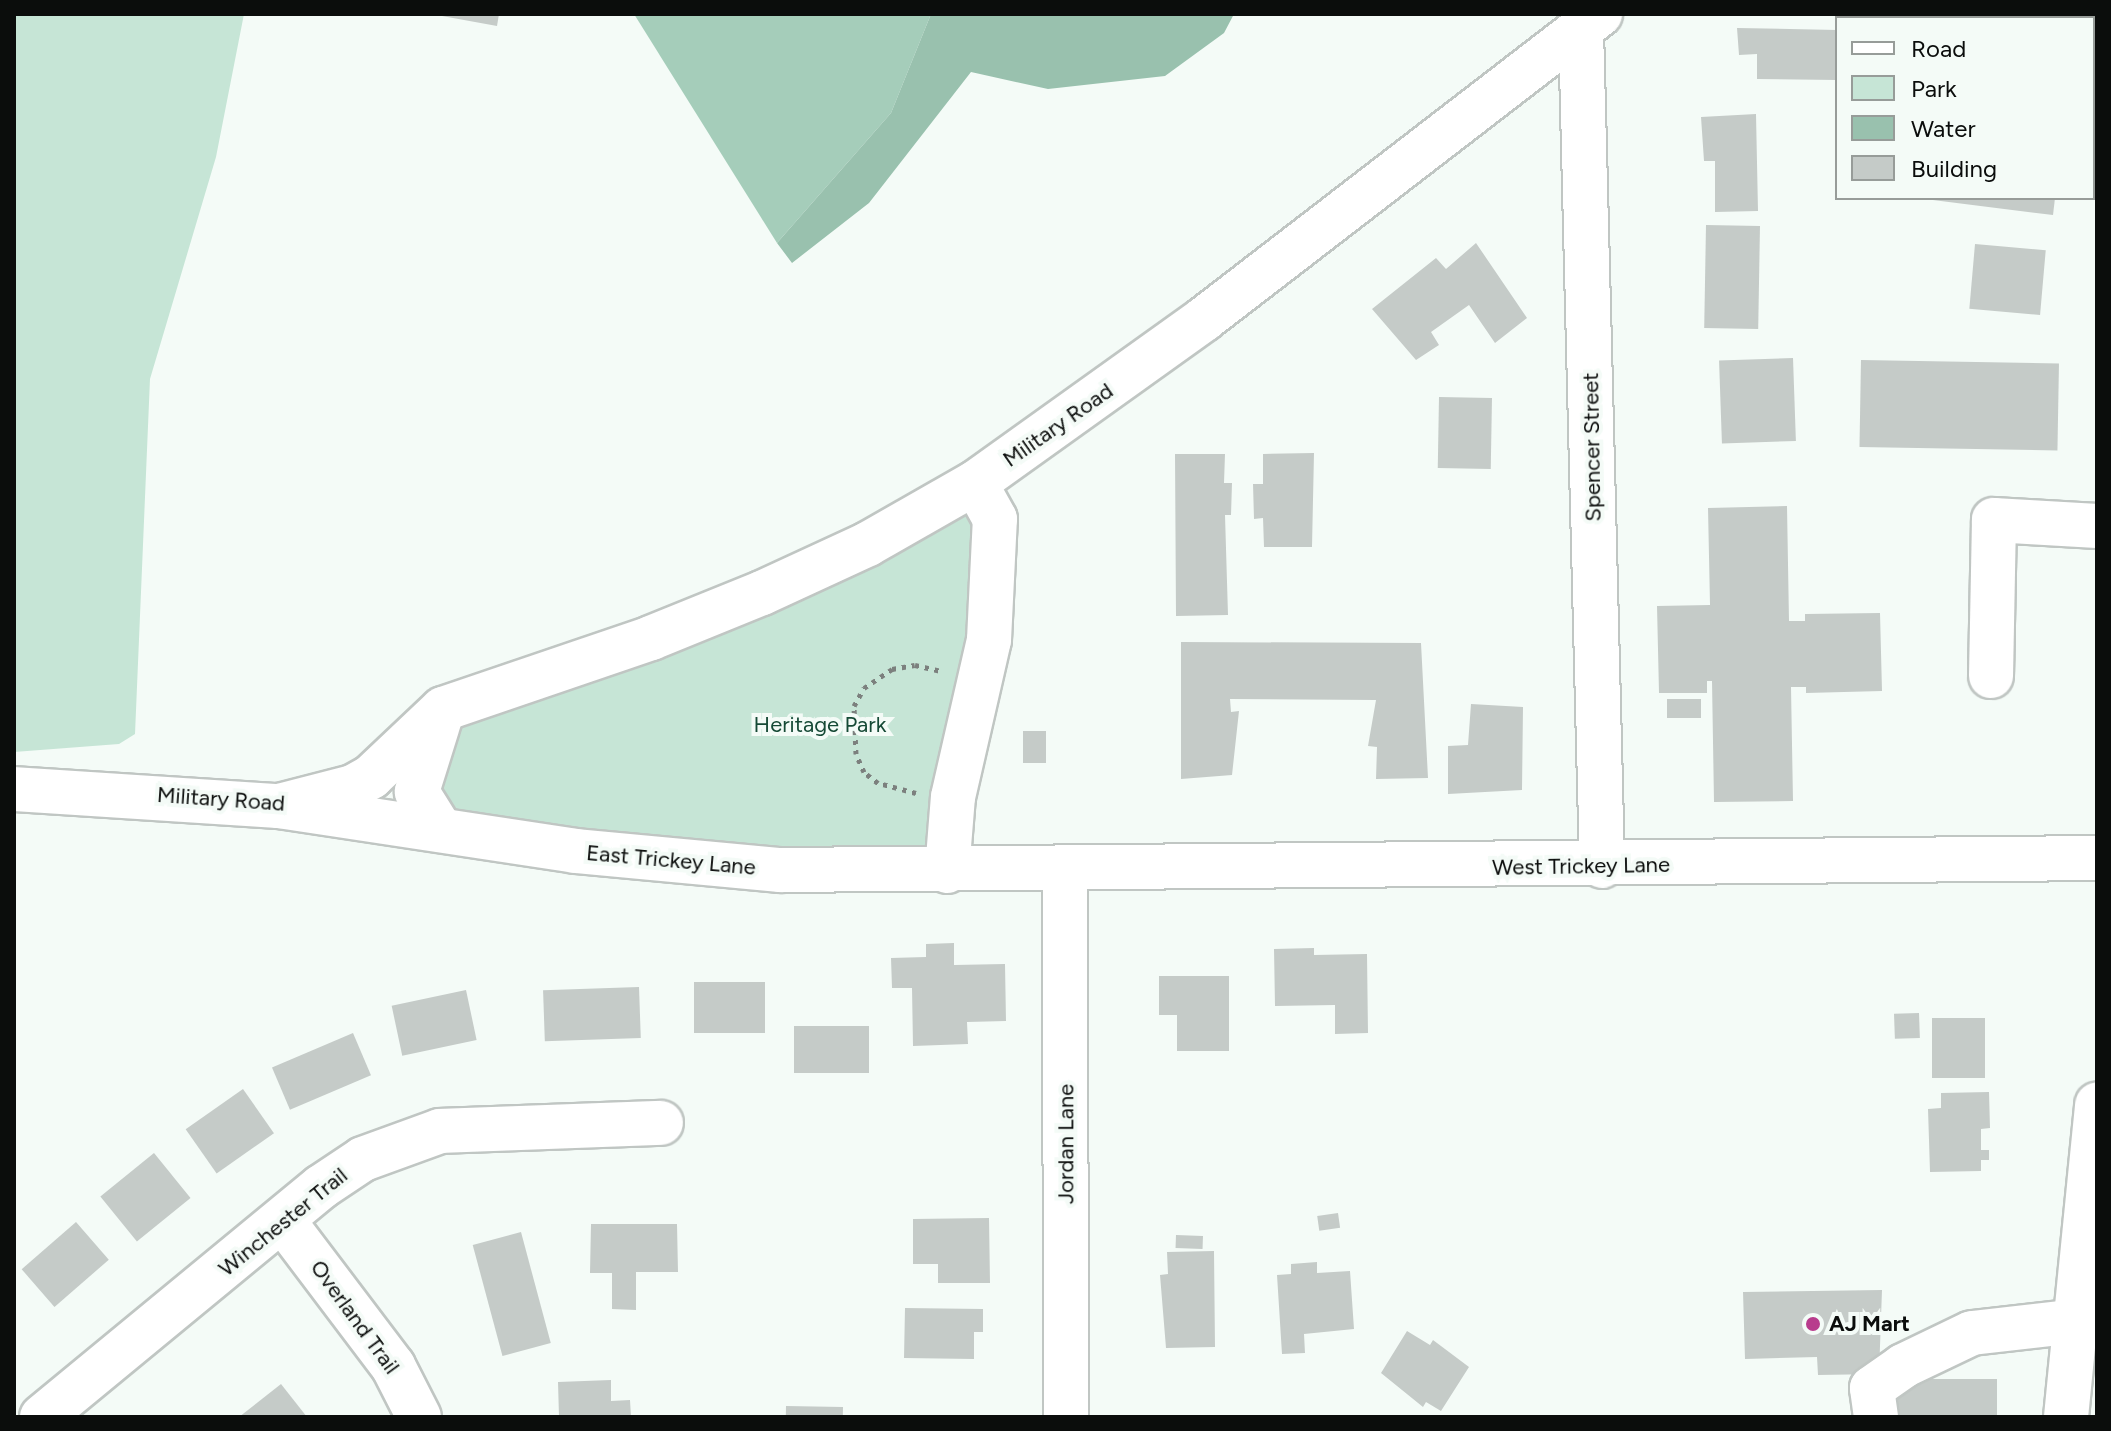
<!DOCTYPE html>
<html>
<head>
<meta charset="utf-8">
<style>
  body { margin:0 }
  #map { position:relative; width:2111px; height:1431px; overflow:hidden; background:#f4fbf7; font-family:Figtree,sans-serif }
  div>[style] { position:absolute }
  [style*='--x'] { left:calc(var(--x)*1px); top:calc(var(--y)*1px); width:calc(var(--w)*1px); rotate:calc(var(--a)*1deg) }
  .green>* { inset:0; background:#c6e5d6 }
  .forest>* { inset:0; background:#a5cdba }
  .water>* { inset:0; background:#99c1ae }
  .building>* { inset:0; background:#c5cbc8; transform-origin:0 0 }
  .path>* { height:5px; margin-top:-2.5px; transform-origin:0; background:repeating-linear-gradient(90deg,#7c807e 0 4px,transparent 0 10px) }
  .roads { filter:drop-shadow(2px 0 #c0c6c3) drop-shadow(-2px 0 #c0c6c3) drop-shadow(0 2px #c0c6c3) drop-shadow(0 -2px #c0c6c3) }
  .minor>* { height:44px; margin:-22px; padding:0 22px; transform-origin:22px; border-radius:22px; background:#fff }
  .major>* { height:44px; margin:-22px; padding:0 22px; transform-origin:22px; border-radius:22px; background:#fff }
  .dots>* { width:22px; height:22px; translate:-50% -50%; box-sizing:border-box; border:4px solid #f4fbf7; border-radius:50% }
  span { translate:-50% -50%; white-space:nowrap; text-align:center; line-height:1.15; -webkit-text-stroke:8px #f4fbf7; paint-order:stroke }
  .street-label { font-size:22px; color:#0b0d0c }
  .park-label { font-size:22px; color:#164a36 }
  .poi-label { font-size:22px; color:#0b0d0c; font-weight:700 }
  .left { translate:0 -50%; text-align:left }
  .frame { position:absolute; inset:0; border:16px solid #0b0d0c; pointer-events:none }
  .legend { position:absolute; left:1835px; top:16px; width:260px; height:184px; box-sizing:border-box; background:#f4fbf7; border:2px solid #979c99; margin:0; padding:10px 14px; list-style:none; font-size:24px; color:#0b0d0c }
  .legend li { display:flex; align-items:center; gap:16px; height:40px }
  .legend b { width:40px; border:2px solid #979c99 }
</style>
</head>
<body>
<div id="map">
  <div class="green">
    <div style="clip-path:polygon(14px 14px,244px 14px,216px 157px,150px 379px,135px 734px,119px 744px,14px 752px)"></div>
    <div style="clip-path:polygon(975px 483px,995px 519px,947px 871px,440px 829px,443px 709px)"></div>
  </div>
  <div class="forest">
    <div style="clip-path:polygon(634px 14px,931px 14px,891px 113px,777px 243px)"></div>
  </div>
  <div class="water">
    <div style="clip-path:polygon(931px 14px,1234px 14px,1224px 33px,1165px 76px,1048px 89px,971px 72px,869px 203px,792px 263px,777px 243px,891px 113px)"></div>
  </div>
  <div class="building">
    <div style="clip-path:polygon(431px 14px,499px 14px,497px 26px)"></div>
    <div style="clip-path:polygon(2019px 14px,2068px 14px,2018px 18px)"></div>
    <div style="clip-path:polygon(1737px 28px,1837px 30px,1837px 80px,1757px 79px,1757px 54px,1739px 55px)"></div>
    <div style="clip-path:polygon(1756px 114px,1758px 211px,1715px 212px,1715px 161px,1704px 161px,1701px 117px)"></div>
    <div style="clip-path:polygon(1917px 198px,2055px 198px,2053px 215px)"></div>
    <div style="left:1706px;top:225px;width:54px;height:103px;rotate:1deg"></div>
    <div style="clip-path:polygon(1476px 243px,1527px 318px,1495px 343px,1469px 305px,1431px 332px,1439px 345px,1416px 360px,1372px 309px,1436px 258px,1446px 269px)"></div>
    <div style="left:1975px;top:244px;width:71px;height:65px;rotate:5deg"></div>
    <div style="left:1793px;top:358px;width:83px;height:74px;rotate:88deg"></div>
    <div style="left:1861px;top:360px;width:198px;height:87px;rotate:1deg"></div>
    <div style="left:1439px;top:397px;width:53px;height:71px;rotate:1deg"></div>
    <div style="clip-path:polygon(1314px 453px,1312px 547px,1264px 547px,1263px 518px,1254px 519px,1253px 484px,1263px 484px,1263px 454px)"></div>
    <div style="clip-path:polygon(1175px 454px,1225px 454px,1224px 483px,1232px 483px,1231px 515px,1225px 515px,1228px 615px,1176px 616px)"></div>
    <div style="clip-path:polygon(1787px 506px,1789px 621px,1805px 621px,1805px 614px,1880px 613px,1882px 691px,1806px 693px,1806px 687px,1791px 687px,1793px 801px,1714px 802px,1712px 681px,1707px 681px,1707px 693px,1659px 693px,1657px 606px,1710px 605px,1708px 508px)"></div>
    <div style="clip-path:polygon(1181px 642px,1421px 643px,1428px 778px,1376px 779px,1377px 747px,1368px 746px,1376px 700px,1230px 699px,1231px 712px,1239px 711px,1232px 775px,1181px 779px)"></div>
    <div style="left:1701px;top:699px;width:19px;height:34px;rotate:90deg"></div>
    <div style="clip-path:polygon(1471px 704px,1523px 707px,1522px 790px,1448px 794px,1448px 746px,1468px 745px)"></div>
    <div style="left:1023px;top:731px;width:23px;height:32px"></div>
    <div style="clip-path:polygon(954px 943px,954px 965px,1005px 964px,1006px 1021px,967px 1022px,968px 1044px,913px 1046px,912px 988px,892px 988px,891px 958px,926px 957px,926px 944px)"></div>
    <div style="clip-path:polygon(1314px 948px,1314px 955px,1367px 954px,1368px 1033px,1335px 1034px,1335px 1005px,1275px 1006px,1274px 949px)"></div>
    <div style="clip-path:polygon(1159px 976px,1229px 976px,1229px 1051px,1177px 1051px,1177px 1015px,1159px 1015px)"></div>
    <div style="left:694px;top:982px;width:71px;height:51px"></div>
    <div style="left:639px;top:987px;width:51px;height:96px;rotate:88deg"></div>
    <div style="left:466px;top:990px;width:51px;height:76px;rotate:78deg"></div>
    <div style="left:1919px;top:1013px;width:25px;height:25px;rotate:88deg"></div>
    <div style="left:1932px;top:1018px;width:53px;height:60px"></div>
    <div style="left:794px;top:1026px;width:75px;height:47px"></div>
    <div style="left:353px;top:1033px;width:46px;height:88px;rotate:67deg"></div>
    <div style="left:243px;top:1089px;width:54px;height:70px;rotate:55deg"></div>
    <div style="clip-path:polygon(1989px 1092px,1990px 1128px,1981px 1129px,1981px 1150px,1989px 1150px,1989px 1160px,1981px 1160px,1981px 1171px,1930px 1172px,1928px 1109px,1941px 1108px,1941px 1093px)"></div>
    <div style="left:154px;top:1153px;width:58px;height:69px;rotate:51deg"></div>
    <div style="left:1338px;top:1213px;width:15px;height:21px;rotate:82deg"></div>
    <div style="clip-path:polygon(989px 1218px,990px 1283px,938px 1283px,938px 1264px,913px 1264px,913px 1219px)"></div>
    <div style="left:76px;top:1222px;width:50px;height:72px;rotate:49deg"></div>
    <div style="clip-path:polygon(591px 1224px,677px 1224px,678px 1272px,636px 1272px,636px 1310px,612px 1309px,612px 1273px,590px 1273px)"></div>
    <div style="left:521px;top:1232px;width:115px;height:50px;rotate:75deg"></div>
    <div style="left:1176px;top:1235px;width:27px;height:13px;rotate:2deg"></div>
    <div style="clip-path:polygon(1214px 1251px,1215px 1347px,1166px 1348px,1160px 1275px,1168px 1274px,1167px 1252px)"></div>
    <div style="clip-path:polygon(1317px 1262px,1317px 1273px,1350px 1271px,1354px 1329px,1304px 1334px,1305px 1353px,1282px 1354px,1277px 1275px,1291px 1274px,1291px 1264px)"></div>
    <div style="clip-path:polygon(1882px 1290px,1879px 1374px,1818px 1375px,1817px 1357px,1745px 1359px,1743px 1292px)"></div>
    <div style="clip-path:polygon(905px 1308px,983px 1309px,983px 1332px,974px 1332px,974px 1359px,904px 1358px)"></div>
    <div style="clip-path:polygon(1407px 1331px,1430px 1345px,1433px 1340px,1469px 1367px,1441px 1411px,1426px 1402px,1423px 1407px,1381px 1373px)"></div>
    <div style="left:1997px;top:1379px;width:37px;height:106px;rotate:90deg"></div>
    <div style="clip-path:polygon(611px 1380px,611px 1401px,630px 1400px,631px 1417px,559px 1417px,558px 1382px)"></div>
    <div style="clip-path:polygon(281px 1384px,307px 1417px,239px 1417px)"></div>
    <div style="left:786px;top:1406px;width:57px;height:11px;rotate:1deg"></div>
  </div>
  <div class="path">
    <div style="--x:916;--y:793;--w:39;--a:-165"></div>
    <div style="--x:878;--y:783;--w:18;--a:-142"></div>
    <div style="--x:864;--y:772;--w:20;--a:-114"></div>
    <div style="--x:856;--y:754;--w:48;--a:-92.4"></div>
    <div style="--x:854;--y:706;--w:21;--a:-61"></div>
    <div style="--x:864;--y:688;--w:34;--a:-34"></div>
    <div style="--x:892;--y:669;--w:23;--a:-10"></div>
    <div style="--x:915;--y:665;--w:28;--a:13"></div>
  </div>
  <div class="roads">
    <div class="minor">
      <div style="--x:1581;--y:29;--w:837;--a:88.56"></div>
      <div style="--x:1991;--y:676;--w:156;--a:-88.9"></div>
      <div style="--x:1994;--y:520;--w:103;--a:3.3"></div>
      <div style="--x:279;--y:806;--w:76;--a:-14.4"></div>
      <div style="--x:353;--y:787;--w:21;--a:-29"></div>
      <div style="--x:371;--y:777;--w:99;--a:-43.4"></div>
      <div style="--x:443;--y:709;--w:220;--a:-18.8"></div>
      <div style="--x:651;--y:638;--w:120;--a:-22.1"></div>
      <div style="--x:762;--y:593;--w:117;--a:-24.8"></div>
      <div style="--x:868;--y:544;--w:123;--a:-29.7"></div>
      <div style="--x:975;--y:483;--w:282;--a:-35.6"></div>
      <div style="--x:1204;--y:319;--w:500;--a:-37.6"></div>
      <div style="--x:440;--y:829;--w:44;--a:-121.9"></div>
      <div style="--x:417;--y:792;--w:77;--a:-72.7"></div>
      <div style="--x:947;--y:871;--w:74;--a:-85.4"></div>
      <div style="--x:953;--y:797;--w:161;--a:-77.1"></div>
      <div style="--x:989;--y:640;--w:121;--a:-87.2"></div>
      <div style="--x:995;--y:519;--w:41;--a:-119.1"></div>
      <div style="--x:1065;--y:871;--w:546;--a:89.9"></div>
      <div style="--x:284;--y:1222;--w:181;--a:52.9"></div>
      <div style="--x:393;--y:1366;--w:57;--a:63"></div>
      <div style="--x:42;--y:1417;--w:362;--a:-39.5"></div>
      <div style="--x:321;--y:1187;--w:50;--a:-33.7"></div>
      <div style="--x:363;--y:1159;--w:82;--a:-20"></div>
      <div style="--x:440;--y:1131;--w:221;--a:-2.1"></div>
      <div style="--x:1876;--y:1417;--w:29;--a:-98"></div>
      <div style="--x:1872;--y:1388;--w:38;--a:-35"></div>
      <div style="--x:1903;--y:1366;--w:76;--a:-25.6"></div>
      <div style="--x:1972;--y:1333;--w:106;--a:-6.5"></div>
    </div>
    <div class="major">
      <div style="--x:14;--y:789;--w:266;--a:3.7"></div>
      <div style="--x:279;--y:806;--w:299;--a:8.6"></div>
      <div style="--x:575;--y:851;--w:206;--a:5.3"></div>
      <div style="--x:780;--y:870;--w:1317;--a:-0.52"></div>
      <div style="--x:2066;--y:1417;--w:314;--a:-84.3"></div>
    </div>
  </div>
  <div class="dots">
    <div style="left:1813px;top:1324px;background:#b83c8d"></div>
  </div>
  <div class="street-label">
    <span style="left:1058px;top:425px;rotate:-35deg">Military Road</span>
    <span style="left:1592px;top:447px;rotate:-91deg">Spencer Street</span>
    <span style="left:221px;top:799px;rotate:4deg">Military Road</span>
    <span style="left:671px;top:860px;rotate:5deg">East Trickey Lane</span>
    <span style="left:1581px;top:866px;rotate:-1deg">West Trickey Lane</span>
    <span style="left:1066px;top:1144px;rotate:-90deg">Jordan Lane</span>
    <span style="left:283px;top:1222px;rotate:-39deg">Winchester Trail</span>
    <span style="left:355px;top:1317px;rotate:54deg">Overland Trail</span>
  </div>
  <div class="park-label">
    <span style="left:820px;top:725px">Heritage Park</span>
  </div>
  <div class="poi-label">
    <span class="left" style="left:1829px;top:1324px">AJ Mart</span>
  </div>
  <div class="frame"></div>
  <ul class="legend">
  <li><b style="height:10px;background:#fff"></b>Road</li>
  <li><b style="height:22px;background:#c6e5d6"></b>Park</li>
  <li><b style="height:22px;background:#99c1ae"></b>Water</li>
  <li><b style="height:22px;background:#c5cbc8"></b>Building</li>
  </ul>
</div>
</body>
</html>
